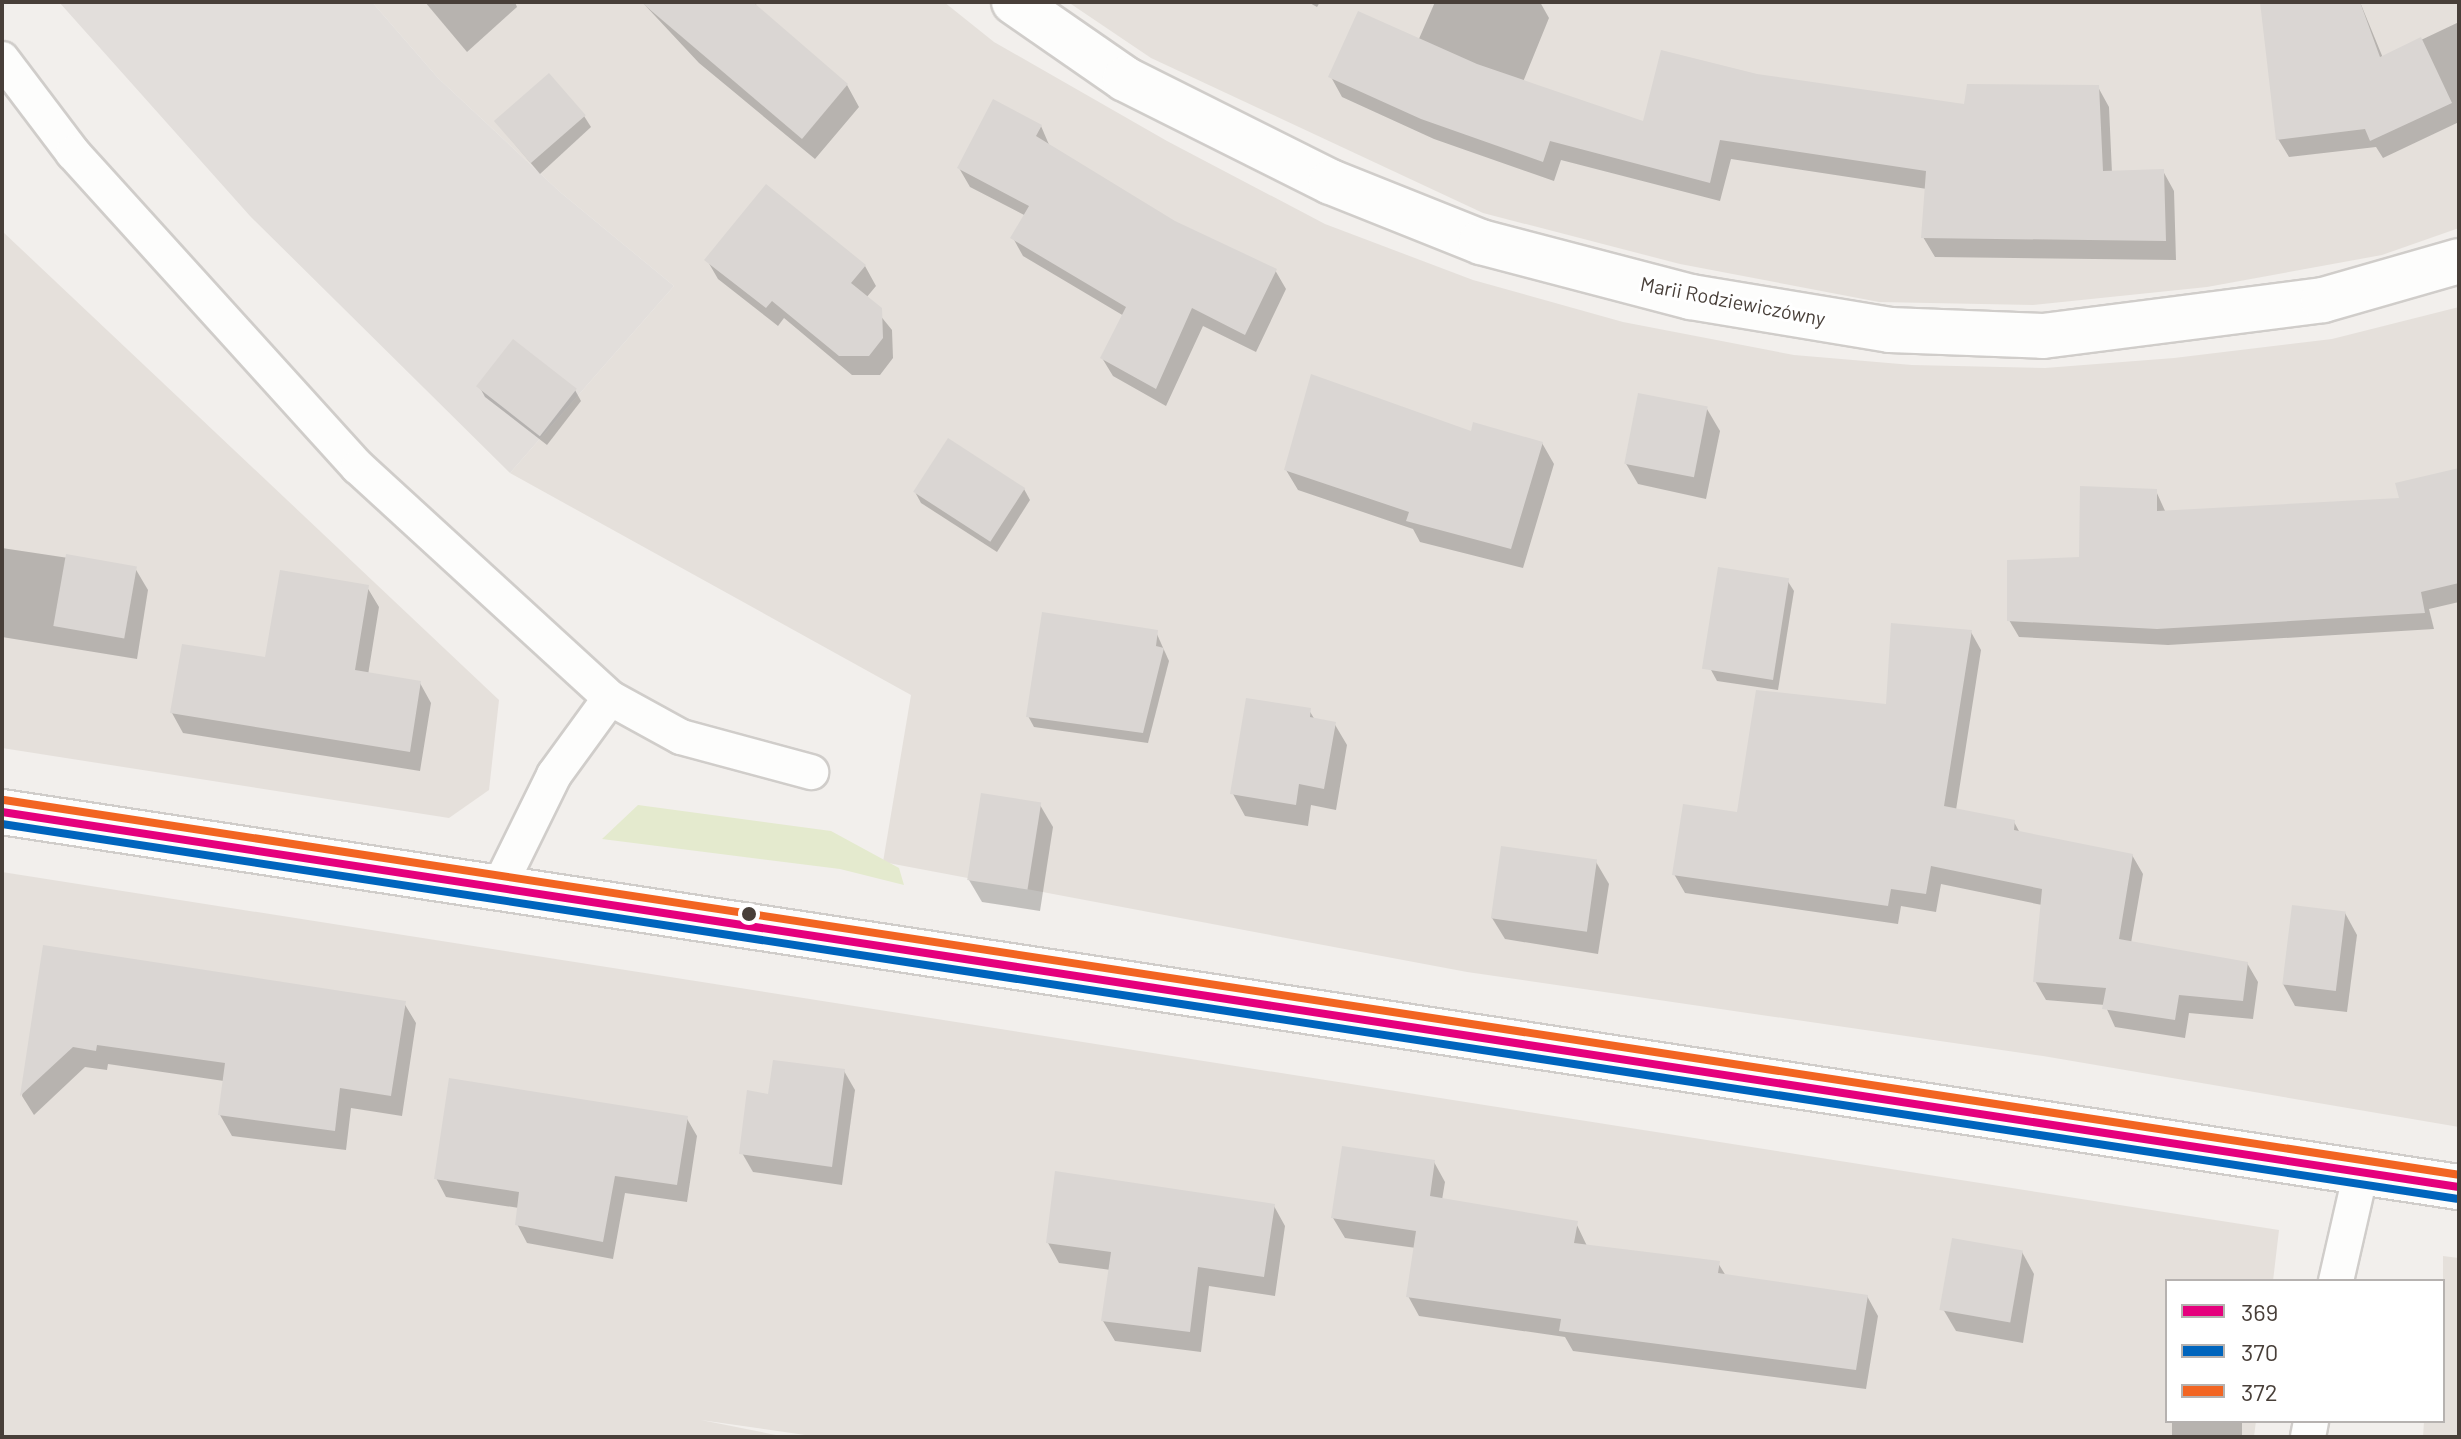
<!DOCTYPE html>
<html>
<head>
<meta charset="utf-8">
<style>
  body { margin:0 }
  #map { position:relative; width:2461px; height:1439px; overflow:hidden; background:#f2efec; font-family:Barlow,sans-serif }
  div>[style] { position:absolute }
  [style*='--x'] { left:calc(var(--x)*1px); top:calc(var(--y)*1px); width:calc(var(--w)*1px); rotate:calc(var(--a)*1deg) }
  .residential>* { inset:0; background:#e5e0db }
  .industrial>* { inset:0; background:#e2dedb }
  .green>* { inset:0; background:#e4eace }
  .shadow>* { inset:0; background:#0003; transform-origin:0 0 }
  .building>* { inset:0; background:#dad6d3; transform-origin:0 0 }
  .roads { filter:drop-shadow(2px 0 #d0cdca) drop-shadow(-2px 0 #d0cdca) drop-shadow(0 2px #d0cdca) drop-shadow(0 -2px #d0cdca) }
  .lane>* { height:34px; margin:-17px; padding:0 17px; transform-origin:17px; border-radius:17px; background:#fdfdfc }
  .street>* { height:44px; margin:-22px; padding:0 22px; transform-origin:22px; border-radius:22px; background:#fdfdfc }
  .bus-1>* { height:8px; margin:-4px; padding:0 4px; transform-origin:4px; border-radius:4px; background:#e5007d }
  .bus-2>* { height:8px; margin:-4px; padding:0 4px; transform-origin:4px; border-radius:4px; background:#0065bd }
  .bus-3>* { height:8px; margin:-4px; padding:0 4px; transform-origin:4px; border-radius:4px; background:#f26522 }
  .dots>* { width:22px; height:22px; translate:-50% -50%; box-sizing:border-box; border:4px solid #fff; border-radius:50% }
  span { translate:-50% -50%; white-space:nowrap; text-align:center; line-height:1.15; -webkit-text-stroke:6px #fff; paint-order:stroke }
  .street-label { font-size:20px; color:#483f39 }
  .frame { position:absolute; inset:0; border:4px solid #483f39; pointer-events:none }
  .legend { position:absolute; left:2165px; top:1279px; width:280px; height:144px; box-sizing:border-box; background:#fff; border:2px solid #b6b2b0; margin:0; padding:10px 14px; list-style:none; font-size:24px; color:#483f39 }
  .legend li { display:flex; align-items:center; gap:16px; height:40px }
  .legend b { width:40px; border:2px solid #b6b2b0 }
</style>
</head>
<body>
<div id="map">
  <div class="residential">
    <div style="clip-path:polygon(372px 2px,944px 2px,994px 42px,1167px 141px,1325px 224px,1473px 280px,1623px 322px,1794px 355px,1912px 365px,2045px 368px,2174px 358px,2332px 339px,2459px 307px,2459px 1127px,2043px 1056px,1467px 972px,883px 862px,911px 695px,510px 473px,674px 286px,560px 192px,438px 78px)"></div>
    <div style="clip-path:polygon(1068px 2px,2459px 2px,2459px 228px,2382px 255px,2207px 287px,2033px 305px,1879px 302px,1680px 264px,1483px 213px,1151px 58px)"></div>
    <div style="clip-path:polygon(2px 231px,499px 700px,489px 790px,449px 818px,2px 748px)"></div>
    <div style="clip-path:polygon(2px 872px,2279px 1230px,2273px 1281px,2167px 1281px,2167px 1421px,2256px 1421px,2254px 1437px,819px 1437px,701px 1420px,786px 1437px,2px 1437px)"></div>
    <div style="clip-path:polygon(2443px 1256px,2459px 1258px,2459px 1437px,2423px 1437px,2424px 1421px,2443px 1421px)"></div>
  </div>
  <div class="industrial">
    <div style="clip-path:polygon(59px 2px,372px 2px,438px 78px,560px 192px,674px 286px,510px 473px,250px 216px)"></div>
  </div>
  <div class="green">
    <div style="clip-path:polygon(638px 805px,831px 831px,899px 868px,904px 885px,840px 869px,602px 839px)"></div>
  </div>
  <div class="shadow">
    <div style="clip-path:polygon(425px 2px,515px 2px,517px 7px,467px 52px)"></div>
    <div style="clip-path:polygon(642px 2px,759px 2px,754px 6px,847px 85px,859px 107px,815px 159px,699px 63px)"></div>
    <div style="clip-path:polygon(1308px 2px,1320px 2px,1317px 7px)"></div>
    <div style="clip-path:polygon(1435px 2px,1540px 2px,1549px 18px,1523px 82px,1645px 124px,1757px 76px,1966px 106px,2098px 87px,2109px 107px,2112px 173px,2163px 171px,2174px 191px,2176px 260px,1935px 257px,1923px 237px,1927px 189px,1731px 159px,1720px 201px,1561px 160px,1554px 181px,1434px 139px,1342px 97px,1331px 77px,1418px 41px)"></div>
    <div style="clip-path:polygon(2291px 2px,2360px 2px,2383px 58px,2459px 22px,2459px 122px,2383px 158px,2376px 147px,2289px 157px,2278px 139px)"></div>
    <div style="clip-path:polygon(584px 116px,591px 127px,540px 174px,497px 123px)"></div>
    <div style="clip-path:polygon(1041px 126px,1050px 147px,1174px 223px,1275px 270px,1286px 289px,1256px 352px,1203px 326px,1166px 406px,1113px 376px,1102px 358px,1124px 316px,1023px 256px,1013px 238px,1026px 216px,970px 187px,959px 168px)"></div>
    <div style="clip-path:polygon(766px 187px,865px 266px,876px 286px,866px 298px,892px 330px,893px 358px,880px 375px,852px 375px,784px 318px,778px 326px,718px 279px,707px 260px)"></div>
    <div style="clip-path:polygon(479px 386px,575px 390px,581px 401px,547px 445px,485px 397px)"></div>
    <div style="clip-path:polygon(1707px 409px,1720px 431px,1706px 499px,1638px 484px,1625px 462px)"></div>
    <div style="clip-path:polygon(1472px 434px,1542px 443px,1554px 464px,1523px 568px,1420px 542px,1413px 529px,1298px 490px,1286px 470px)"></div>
    <div style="clip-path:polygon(2459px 473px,2459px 602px,2429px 609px,2434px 629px,2168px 645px,2019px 637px,2009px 620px,2156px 491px,2166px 513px,2401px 500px)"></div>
    <div style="clip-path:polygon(1024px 489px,1030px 500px,997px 552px,921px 503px,915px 492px)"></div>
    <div style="clip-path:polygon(2px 548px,135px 568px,148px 590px,137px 659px,2px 637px)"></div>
    <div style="clip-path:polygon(1787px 580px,1794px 591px,1778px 690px,1717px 681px,1711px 670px)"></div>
    <div style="clip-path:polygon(367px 587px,379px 607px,368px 675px,420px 683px,431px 703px,420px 771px,183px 733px,172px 713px,267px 660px)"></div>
    <div style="clip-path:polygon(1156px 632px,1169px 661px,1148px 743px,1034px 727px,1028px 716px)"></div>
    <div style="clip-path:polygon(1971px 632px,1981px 650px,1956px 810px,2014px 822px,2020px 833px,2132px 855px,2143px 874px,2131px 943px,2247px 963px,2258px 982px,2253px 1019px,2189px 1013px,2185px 1038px,2115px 1027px,2105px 1005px,2046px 1000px,2035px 981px,2042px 905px,1941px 884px,1936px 912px,1901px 906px,1898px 924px,1685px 893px,1674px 874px,1739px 814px,1888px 706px)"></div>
    <div style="clip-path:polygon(1309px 710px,1315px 720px,1334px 723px,1347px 745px,1336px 810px,1311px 805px,1308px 826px,1245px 816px,1233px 794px)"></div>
    <div style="clip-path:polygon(1040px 805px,1053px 827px,1040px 911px,982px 902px,969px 880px)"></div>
    <div style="clip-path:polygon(1596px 862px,1609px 884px,1598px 954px,1505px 939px,1492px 918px)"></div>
    <div style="clip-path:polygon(2345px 913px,2357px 935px,2347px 1012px,2295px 1006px,2283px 984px)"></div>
    <div style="clip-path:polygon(45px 948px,404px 1003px,416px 1023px,402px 1116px,351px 1108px,346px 1150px,232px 1136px,220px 1115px,224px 1081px,108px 1064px,107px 1070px,85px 1067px,34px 1115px,22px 1096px)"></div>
    <div style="clip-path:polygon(844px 1071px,855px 1090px,842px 1185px,753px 1172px,742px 1153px,770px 1096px)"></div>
    <div style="clip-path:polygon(686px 1117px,697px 1136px,687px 1202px,625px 1193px,613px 1259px,527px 1243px,517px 1224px,519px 1208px,446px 1197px,436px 1178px)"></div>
    <div style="clip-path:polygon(1434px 1162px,1445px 1182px,1442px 1200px,1576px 1223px,1587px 1246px,1718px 1263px,1726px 1276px,1867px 1296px,1878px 1316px,1866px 1389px,1573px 1351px,1565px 1337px,1419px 1316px,1408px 1296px,1416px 1248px,1345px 1238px,1333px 1218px)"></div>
    <div style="clip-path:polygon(1274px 1206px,1285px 1226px,1275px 1296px,1209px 1286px,1201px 1352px,1115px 1341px,1103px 1321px,1111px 1270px,1059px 1263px,1048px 1243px)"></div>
    <div style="clip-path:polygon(2022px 1252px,2034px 1274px,2023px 1343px,1956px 1331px,1943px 1309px)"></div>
    <div style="left:2172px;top:1421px;width:70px;height:16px"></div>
  </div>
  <div class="building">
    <div style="clip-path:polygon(641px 2px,753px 2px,848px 84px,802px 139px)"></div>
    <div style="clip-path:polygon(2260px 2px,2360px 2px,2380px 57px,2421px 37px,2452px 103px,2370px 141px,2365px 129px,2276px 140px)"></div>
    <div style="clip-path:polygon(1358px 11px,1477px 64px,1643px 121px,1661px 50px,1757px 74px,1964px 104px,1967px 84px,2099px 85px,2103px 171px,2164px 169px,2166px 241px,1921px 238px,1926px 171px,1720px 140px,1710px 183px,1550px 141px,1543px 162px,1421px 119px,1328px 77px)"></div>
    <div style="left:549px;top:73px;width:56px;height:73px;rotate:49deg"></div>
    <div style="clip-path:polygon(993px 99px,1042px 125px,1036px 136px,1175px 221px,1277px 269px,1245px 335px,1192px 308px,1156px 389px,1100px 358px,1126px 307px,1010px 238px,1029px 206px,957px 168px)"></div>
    <div style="clip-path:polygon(766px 184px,866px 265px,851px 283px,882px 308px,883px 338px,869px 356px,839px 356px,772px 301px,766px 308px,704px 260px)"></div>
    <div style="left:513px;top:339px;width:81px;height:60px;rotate:38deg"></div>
    <div style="clip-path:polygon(1311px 374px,1471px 431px,1473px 422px,1543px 442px,1511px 549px,1406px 521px,1409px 512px,1284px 470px)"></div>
    <div style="left:1638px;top:393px;width:71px;height:72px;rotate:11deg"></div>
    <div style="left:948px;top:438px;width:92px;height:64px;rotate:33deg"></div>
    <div style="clip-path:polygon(2459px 468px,2459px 583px,2421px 592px,2425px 613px,2157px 629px,2007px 621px,2007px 560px,2079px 557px,2080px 486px,2157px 489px,2157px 511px,2399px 498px,2395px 483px)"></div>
    <div style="left:66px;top:554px;width:72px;height:73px;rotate:10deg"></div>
    <div style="left:1718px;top:567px;width:72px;height:103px;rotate:9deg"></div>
    <div style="clip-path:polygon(280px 570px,369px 585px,355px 670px,421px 681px,410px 752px,170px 713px,182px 644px,265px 657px)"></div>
    <div style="clip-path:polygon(1042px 612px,1158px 630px,1156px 646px,1164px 648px,1143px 733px,1026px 717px)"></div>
    <div style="clip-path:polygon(1891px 623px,1972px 630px,1944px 806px,2015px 820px,2014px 830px,2133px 854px,2119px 939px,2248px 962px,2243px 1001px,2179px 995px,2175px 1020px,2102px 1009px,2106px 988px,2033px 982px,2042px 889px,1931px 866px,1926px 894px,1891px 889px,1888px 906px,1672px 875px,1683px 804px,1737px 812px,1756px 690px,1886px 704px)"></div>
    <div style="clip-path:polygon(1246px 698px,1311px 708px,1310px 717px,1336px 722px,1324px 789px,1299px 784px,1296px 805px,1230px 794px)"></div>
    <div style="left:981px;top:793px;width:61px;height:88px;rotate:9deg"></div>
    <div style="left:1501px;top:846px;width:97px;height:73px;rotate:8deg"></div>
    <div style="left:2292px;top:905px;width:54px;height:80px;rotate:7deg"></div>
    <div style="clip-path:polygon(43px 945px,406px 1001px,391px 1096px,340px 1088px,335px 1131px,218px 1115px,225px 1063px,97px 1045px,96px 1051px,73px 1047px,20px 1096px)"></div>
    <div style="clip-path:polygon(773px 1060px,845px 1069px,832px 1167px,739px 1154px,747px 1090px,768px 1094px)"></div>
    <div style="clip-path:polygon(449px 1078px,688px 1116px,677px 1185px,615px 1176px,603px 1242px,515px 1225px,519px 1192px,434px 1179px)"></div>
    <div style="clip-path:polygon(1342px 1146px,1435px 1160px,1430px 1196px,1578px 1221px,1574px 1243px,1720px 1261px,1718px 1273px,1868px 1295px,1856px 1370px,1559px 1331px,1561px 1319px,1406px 1297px,1416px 1231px,1331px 1218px)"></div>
    <div style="clip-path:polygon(1055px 1171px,1275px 1204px,1264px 1277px,1198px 1267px,1190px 1332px,1101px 1321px,1111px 1252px,1046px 1243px)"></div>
    <div style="left:1952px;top:1238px;width:72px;height:73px;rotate:10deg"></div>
  </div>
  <div class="roads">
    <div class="lane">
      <div style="--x:2;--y:59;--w:118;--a:52.9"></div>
      <div style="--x:73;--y:153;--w:424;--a:47.8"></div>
      <div style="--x:358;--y:467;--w:342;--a:42.5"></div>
      <div style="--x:610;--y:698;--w:81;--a:28.8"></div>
      <div style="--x:681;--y:737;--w:135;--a:15.1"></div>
      <div style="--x:499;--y:887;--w:125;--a:-63.8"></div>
      <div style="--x:554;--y:775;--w:95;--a:-54"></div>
      <div style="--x:2336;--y:1281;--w:112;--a:-77.1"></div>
      <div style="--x:2308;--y:1437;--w:16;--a:-79"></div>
    </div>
    <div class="street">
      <div style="--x:1014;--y:2;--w:135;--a:34.7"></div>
      <div style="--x:1125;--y:79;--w:230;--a:26.6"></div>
      <div style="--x:1331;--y:182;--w:162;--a:21.8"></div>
      <div style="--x:1481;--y:242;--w:217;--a:14.7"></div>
      <div style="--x:1691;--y:297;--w:202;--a:9.4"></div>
      <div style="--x:1890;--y:330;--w:153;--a:2.2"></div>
      <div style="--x:2043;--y:336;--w:282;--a:-7.3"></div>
      <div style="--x:2323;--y:300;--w:141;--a:-16"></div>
      <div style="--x:2;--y:812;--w:2485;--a:8.68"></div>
    </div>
  </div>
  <div class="bus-1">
    <div style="--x:2;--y:812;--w:2485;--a:8.68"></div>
  </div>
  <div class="bus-2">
    <div style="--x:2;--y:824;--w:2483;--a:8.68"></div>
  </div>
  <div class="bus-3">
    <div style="--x:4;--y:800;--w:2483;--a:8.68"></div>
  </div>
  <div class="dots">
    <div style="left:749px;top:914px;background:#483f39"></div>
  </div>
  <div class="street-label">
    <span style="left:1733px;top:301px;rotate:11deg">Marii Rodziewiczówny</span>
  </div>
  <div class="frame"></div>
  <ul class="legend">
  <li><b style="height:10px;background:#e5007d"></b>369</li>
  <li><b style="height:10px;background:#0065bd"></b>370</li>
  <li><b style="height:10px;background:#f26522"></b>372</li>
  </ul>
</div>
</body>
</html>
